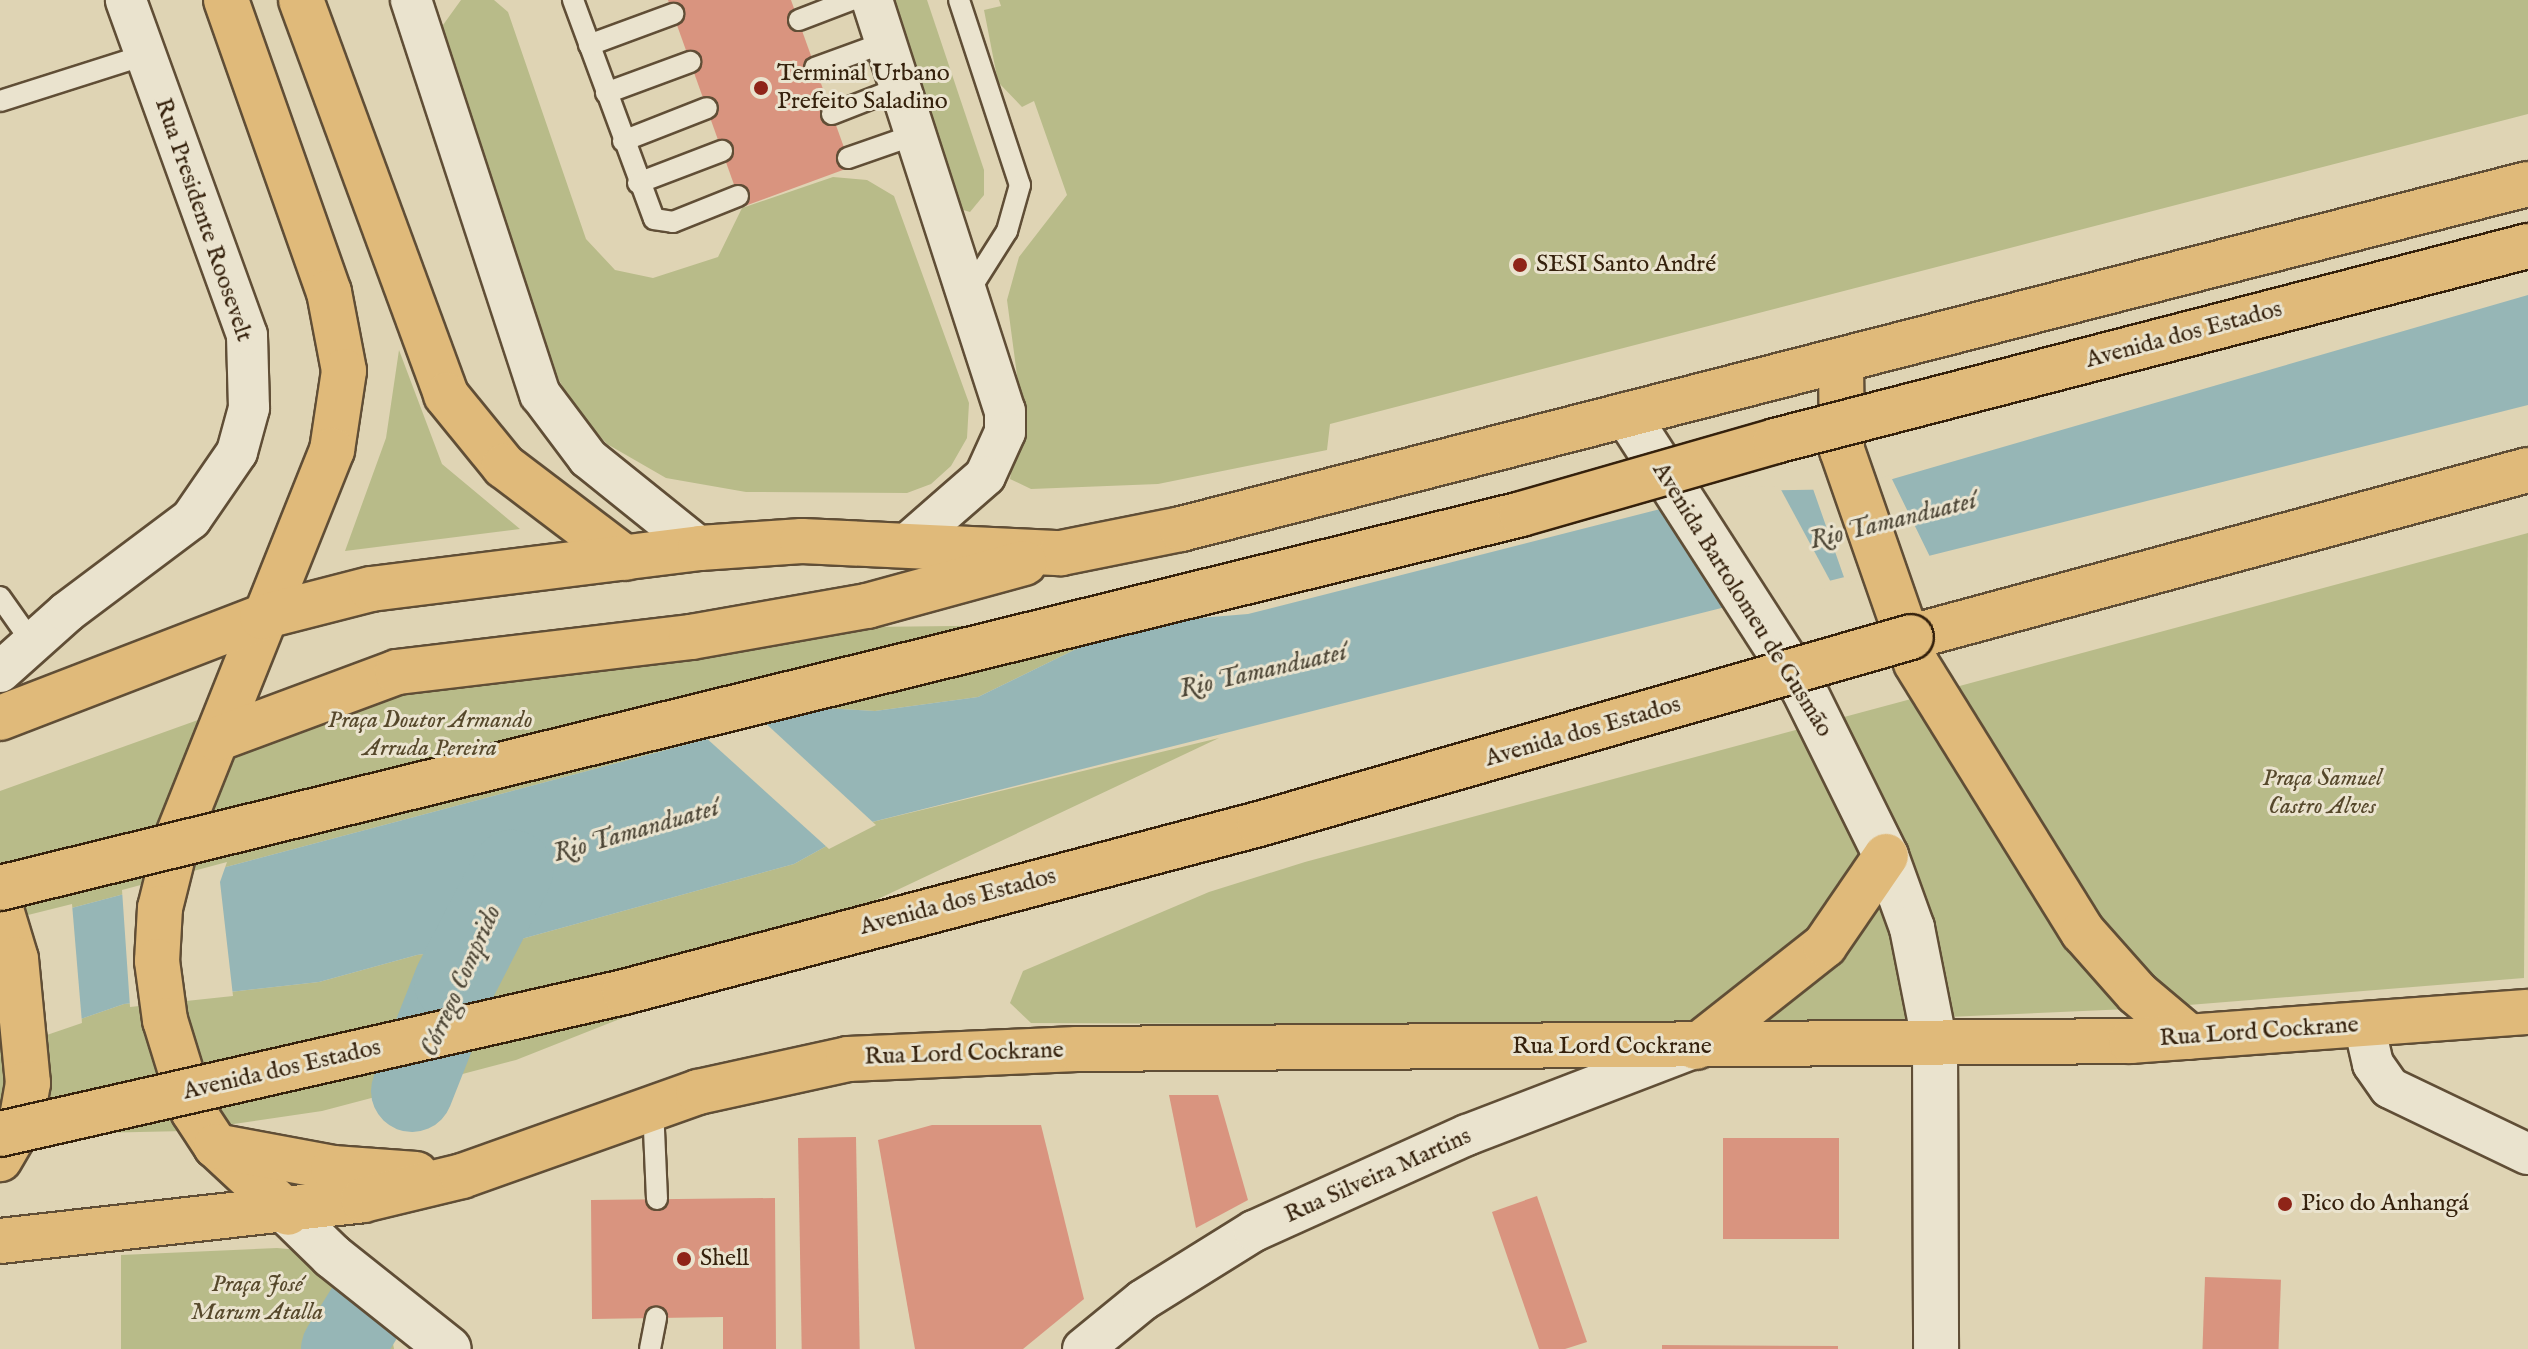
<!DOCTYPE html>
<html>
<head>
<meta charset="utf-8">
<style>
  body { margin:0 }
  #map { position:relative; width:2528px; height:1349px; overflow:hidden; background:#dfd4b4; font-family:"IM FELL English",serif }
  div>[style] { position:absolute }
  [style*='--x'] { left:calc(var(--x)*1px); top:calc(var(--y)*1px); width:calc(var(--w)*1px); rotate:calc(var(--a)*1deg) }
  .green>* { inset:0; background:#b8bb89 }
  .water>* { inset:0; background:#96b6b6 }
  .pier>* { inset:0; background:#dfd4b4 }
  .river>* { height:82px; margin:-41px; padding:0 41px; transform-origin:41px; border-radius:41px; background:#96b6b6 }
  .building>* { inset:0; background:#d9947f; transform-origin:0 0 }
  .roads { filter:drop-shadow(2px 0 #604e36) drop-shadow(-2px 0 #604e36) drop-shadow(0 2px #604e36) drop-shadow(0 -2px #604e36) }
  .lane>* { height:20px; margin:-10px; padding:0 10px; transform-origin:10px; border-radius:10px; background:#eae3ce }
  .street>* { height:40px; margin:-20px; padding:0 20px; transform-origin:20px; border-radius:20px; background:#eae3ce }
  .secondary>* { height:44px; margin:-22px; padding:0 22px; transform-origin:22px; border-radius:22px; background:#eae3ce }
  .highway>* { height:44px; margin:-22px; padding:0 22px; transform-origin:22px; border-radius:22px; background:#e0ba7a }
  .bridges { filter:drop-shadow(2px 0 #35210c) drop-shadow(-2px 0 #35210c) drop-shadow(0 2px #35210c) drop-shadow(0 -2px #35210c) }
  .highway-bridge>* { height:44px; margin:-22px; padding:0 22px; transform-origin:22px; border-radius:22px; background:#e0ba7a }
  .dots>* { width:22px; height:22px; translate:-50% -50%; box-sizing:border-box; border:4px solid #eae3ce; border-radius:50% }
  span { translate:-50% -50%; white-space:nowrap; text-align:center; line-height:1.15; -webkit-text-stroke:6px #eae3ce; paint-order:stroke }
  .poi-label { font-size:24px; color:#35210c }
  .left { translate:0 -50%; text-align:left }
  .street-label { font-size:24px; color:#35210c }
  .park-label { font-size:24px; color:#56482b; font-style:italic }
  .water-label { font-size:26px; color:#4d4636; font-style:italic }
</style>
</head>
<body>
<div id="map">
  <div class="green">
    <div style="clip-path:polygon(461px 0,494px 0,508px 12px,586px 239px,615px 270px,653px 278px,718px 257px,742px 208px,833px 177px,867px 180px,894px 196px,969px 403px,967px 438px,951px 466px,931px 484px,907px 493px,746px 492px,666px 478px,607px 444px,573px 406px,550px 363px,444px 45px,443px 25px)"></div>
    <div style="clip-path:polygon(888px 0,927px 0,984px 170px,984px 195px,970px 212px,960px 209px)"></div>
    <div style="clip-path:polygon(999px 0,2528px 0,2528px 114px,1330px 424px,1327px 450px,1158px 484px,1031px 489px,1010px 479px,1022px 413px,1007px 300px,1019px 257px,1067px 195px,1034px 101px,1022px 107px,998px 82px,984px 10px,1001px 6px)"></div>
    <div style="clip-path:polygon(399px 350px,442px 464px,520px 529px,345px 551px,386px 438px)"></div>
    <div style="clip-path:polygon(2528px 533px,2524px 978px,2151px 1008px,1742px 1026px,1031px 1023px,1010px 1003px,1023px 971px,1209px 892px,1305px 862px)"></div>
    <div style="clip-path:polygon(1127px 624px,978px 697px,875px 711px,824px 708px,0 927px,0 791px,198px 720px,414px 660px,692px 629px)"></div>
    <div style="clip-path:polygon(1219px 738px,645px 1009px,516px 1060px,322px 1111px,186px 1131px,0 1135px,0 1047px,124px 1004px,319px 982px,417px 955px,514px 941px,794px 864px,868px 823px)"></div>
    <div style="clip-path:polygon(277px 1248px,299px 1250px,390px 1327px,394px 1349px,121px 1349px,121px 1255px)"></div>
  </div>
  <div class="water">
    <div style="clip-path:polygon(2528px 295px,2528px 405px,868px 823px,794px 864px,514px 941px,417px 955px,319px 982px,124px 1004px,0 1047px,0 927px,824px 708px,875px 711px,978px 697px,1127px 624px,1248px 614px,1731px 491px,1858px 489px)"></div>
  </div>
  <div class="pier">
    <div style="clip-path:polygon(1890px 475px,1932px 561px,1846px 583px,1812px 486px,1857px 485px)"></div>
    <div style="clip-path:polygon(1779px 486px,1833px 586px,1742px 609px,1664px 504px,1731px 487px)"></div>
    <div style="clip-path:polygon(762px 720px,876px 825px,829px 849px,704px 736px)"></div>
    <div style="clip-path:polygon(227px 862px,220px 882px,233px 996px,130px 1007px,122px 890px)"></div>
    <div style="clip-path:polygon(72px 904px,82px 1023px,0 1051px,0 922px)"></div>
  </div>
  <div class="river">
    <div style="--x:412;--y:1091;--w:117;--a:-68.5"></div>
    <div style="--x:455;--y:982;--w:125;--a:-62.8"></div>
    <div style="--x:342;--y:1349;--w:47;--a:-58"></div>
  </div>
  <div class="building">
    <div style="clip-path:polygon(668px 0,791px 0,851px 167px,742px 207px)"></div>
    <div style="clip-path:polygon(1169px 1095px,1218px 1095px,1248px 1200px,1196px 1228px)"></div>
    <div style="clip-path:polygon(932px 1125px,1041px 1125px,1084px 1299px,1023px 1349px,915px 1349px,878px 1140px)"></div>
    <div style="left:856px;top:1137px;width:212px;height:58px;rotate:89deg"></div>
    <div style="left:1723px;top:1138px;width:116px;height:101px"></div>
    <div style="clip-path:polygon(1537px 1196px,1587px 1342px,1565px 1349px,1539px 1349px,1492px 1212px)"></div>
    <div style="clip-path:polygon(775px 1198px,776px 1349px,723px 1349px,723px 1317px,592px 1319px,591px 1200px)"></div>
    <div style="left:2205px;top:1277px;width:76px;height:72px;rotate:2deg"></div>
    <div style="clip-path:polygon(1662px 1345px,1838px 1346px,1838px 1349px,1662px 1349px)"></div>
  </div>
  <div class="roads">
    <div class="lane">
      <div style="--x:573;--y:0;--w:233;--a:69.7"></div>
      <div style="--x:654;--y:219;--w:19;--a:9"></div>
      <div style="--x:673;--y:222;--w:70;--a:-21.8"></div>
      <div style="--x:959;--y:0;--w:195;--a:71.8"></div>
      <div style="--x:1020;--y:185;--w:48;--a:105.8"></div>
      <div style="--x:1007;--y:231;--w:71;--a:122.3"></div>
      <div style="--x:799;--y:20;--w:56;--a:-21"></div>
      <div style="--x:589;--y:45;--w:90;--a:-20.3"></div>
      <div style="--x:815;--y:68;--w:76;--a:-20.1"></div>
      <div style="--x:606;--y:93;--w:90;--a:-20.3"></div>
      <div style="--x:0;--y:101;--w:152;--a:-17.6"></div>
      <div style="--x:832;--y:114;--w:74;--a:-21.4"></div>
      <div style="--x:623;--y:141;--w:90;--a:-21.4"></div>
      <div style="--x:848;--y:158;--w:73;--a:-19.2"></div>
      <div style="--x:638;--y:183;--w:90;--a:-20.9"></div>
      <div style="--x:0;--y:597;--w:54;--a:54.8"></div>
      <div style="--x:653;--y:1107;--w:92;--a:87.5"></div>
      <div style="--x:650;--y:1349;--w:32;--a:-79"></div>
    </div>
    <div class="street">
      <div style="--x:411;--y:0;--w:415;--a:71.9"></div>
      <div style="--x:540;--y:394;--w:80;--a:53.1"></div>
      <div style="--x:588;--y:458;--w:144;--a:38.8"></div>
      <div style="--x:872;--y:0;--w:432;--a:72.1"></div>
      <div style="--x:1005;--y:411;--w:21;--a:90"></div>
      <div style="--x:1005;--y:432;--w:48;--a:114.4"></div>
      <div style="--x:985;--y:476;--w:103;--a:138.9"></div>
      <div style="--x:0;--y:672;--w:90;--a:-41.8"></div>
      <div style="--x:67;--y:612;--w:155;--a:-36.9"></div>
      <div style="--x:191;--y:519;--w:81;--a:-55.5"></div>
      <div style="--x:237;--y:452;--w:46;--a:-74.7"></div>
      <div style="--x:249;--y:408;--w:73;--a:-91.6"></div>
      <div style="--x:247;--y:335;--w:356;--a:-109.9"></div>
      <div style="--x:2364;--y:1025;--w:40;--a:77"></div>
      <div style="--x:2373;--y:1064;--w:29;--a:55"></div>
      <div style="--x:2390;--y:1088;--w:153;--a:25.6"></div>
      <div style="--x:1083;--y:1349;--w:77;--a:-39.2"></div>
      <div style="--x:1143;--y:1300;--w:131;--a:-31.9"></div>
      <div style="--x:1254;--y:1231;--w:234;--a:-24.3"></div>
      <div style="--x:1467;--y:1135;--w:245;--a:-21"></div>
    </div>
    <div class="secondary">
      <div style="--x:1627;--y:415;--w:327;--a:57.2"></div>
      <div style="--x:1804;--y:690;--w:185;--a:63.7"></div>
      <div style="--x:1886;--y:856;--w:77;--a:70.1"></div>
      <div style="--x:1912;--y:928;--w:118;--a:78.8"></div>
      <div style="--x:1935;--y:1044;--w:305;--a:89.8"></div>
      <div style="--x:288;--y:1213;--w:62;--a:44.3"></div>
      <div style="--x:332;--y:1256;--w:149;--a:38.5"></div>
    </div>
    <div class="highway">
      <div style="--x:226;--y:0;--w:310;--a:70.6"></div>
      <div style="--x:329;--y:292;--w:80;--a:79.2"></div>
      <div style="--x:344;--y:371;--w:80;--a:98.6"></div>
      <div style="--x:332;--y:450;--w:416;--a:111.8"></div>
      <div style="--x:178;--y:836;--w:74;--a:104"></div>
      <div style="--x:160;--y:908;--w:53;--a:93.2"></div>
      <div style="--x:157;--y:961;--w:60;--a:82.3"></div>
      <div style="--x:165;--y:1020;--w:95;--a:72.9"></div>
      <div style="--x:193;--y:1111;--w:42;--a:56.7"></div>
      <div style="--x:216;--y:1146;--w:98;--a:42.9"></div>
      <div style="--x:301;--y:0;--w:421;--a:69.8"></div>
      <div style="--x:446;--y:395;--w:92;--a:50.8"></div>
      <div style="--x:504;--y:466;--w:152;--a:37.2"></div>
      <div style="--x:1841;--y:361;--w:89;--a:89.4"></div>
      <div style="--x:1842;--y:450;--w:225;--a:70.8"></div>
      <div style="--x:1916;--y:663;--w:317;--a:58.2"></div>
      <div style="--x:2083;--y:932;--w:81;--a:48.5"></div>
      <div style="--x:2137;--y:993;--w:68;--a:40.2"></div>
      <div style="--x:1911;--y:637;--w:639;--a:-15.15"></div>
      <div style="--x:0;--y:718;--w:281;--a:-21.1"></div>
      <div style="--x:262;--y:617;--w:113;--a:-14.4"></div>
      <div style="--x:371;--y:589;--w:332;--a:-7.1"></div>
      <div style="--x:700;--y:548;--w:102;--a:-3.9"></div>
      <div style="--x:802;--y:541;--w:259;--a:2.7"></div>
      <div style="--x:1061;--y:553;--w:122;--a:-11.3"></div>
      <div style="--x:1181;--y:529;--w:1390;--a:-14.37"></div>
      <div style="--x:217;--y:739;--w:192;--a:-20.4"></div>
      <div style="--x:397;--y:672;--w:296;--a:-6.8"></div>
      <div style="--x:691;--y:637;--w:179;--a:-10"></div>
      <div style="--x:867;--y:606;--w:163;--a:-15.3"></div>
      <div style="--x:0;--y:906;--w:55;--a:73.2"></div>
      <div style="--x:16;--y:959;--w:125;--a:84.5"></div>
      <div style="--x:28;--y:1083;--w:41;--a:99.9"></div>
      <div style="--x:21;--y:1123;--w:42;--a:120.3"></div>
      <div style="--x:1696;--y:1047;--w:164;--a:-38.3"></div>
      <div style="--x:1825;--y:945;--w:108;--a:-55.6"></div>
      <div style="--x:216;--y:1146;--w:119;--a:10.6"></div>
      <div style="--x:333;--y:1168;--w:83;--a:4.1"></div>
      <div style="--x:0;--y:1241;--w:365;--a:-6.4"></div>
      <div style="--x:363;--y:1200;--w:102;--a:-13.6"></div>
      <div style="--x:462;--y:1176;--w:251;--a:-19.6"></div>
      <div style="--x:698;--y:1092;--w:154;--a:-12.4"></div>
      <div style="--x:848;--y:1059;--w:229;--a:-2.5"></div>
      <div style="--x:1077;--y:1049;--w:1054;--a:-0.43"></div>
      <div style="--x:2131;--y:1041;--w:398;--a:-4.2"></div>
    </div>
  </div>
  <div class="bridges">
    <div class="highway-bridge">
      <div style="--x:0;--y:888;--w:1566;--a:-13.81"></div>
      <div style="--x:1521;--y:514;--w:264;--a:-16"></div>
      <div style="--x:1775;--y:441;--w:778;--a:-14.52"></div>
      <div style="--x:0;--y:1134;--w:640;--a:-12.82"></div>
      <div style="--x:624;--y:992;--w:657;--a:-14.82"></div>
      <div style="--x:1259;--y:824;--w:678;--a:-16"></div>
    </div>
  </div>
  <div class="dots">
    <div style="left:761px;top:88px;background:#8f2418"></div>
    <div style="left:1520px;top:265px;background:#8f2418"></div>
    <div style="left:2285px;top:1204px;background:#8f2418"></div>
    <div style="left:684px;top:1259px;background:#8f2418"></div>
  </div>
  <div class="poi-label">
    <span class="left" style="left:777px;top:88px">Terminal Urbano<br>Prefeito Saladino</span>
    <span class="left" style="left:1536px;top:265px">SESI Santo André</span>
    <span class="left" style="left:2301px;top:1204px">Pico do Anhangá</span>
    <span class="left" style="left:700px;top:1259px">Shell</span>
  </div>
  <div class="street-label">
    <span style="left:203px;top:220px;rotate:71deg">Rua Presidente Roosevelt</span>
    <span style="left:2184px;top:335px;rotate:-15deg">Avenida dos Estados</span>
    <span style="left:1742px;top:600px;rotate:58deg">Avenida Bartolomeu de Gusmão</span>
    <span style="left:1583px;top:732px;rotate:-16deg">Avenida dos Estados</span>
    <span style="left:958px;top:902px;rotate:-15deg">Avenida dos Estados</span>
    <span style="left:2259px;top:1032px;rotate:-4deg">Rua Lord Cockrane</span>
    <span style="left:1612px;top:1047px">Rua Lord Cockrane</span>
    <span style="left:964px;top:1054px;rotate:-2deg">Rua Lord Cockrane</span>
    <span style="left:282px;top:1070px;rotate:-13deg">Avenida dos Estados</span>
    <span style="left:1378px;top:1176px;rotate:-24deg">Rua Silveira Martins</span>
  </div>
  <div class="park-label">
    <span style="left:430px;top:735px">Praça Doutor Armando<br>Arruda Pereira</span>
    <span style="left:2322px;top:793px">Praça Samuel<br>Castro Alves</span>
    <span style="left:257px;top:1299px">Praça José<br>Marum Atalla</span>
  </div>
  <div class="water-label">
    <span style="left:1893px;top:521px;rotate:-14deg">Rio Tamanduateí</span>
    <span style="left:1263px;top:671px;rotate:-13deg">Rio Tamanduateí</span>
    <span style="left:636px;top:831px;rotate:-16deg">Rio Tamanduateí</span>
    <span style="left:461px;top:981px;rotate:-66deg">Córrego Comprido</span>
  </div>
</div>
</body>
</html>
